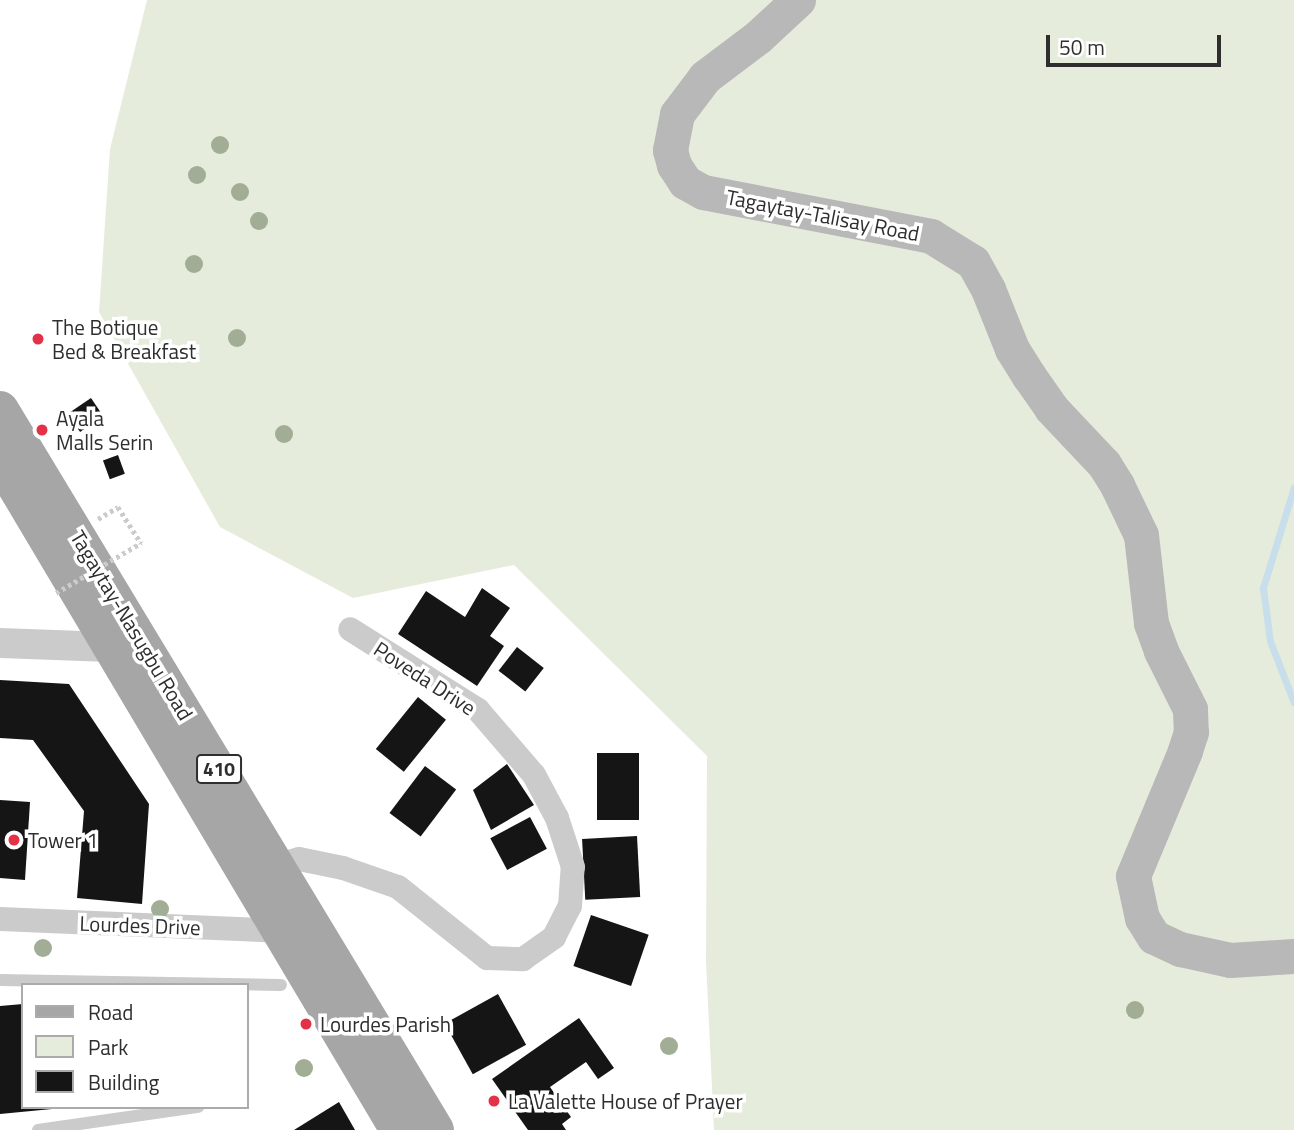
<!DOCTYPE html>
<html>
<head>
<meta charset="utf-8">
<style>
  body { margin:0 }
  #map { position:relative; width:1294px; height:1130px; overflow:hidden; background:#fff; font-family:"Titillium Web",sans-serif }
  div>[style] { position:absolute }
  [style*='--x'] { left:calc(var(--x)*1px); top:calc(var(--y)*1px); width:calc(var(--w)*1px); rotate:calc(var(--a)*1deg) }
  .green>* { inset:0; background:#e5ecdc }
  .stream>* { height:7px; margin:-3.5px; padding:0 3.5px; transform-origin:3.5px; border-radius:3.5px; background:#c8dfeb }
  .building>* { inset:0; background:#151515; transform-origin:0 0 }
  .path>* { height:4.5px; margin-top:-2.25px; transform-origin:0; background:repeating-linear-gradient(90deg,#cbcbcb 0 3.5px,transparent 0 7px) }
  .service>* { height:12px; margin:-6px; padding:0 6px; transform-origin:6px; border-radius:6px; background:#cbcbcb }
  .minor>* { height:24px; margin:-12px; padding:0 12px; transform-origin:12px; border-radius:12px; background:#cbcbcb }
  .tertiary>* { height:30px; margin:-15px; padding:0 15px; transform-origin:15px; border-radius:15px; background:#cbcbcb }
  .secondary>* { height:35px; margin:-17.5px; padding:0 17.5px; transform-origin:17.5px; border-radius:17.5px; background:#b8b8b8 }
  .primary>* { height:38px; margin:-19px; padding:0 19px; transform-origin:19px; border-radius:19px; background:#a6a6a6 }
  .path-bridge>* { height:4.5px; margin-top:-2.25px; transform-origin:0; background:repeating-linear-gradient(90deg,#cbcbcb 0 3.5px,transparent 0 7px) }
  .trees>* { width:18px; height:18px; margin:-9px; border-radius:50%; background:#a1ad94 }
  .dots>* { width:19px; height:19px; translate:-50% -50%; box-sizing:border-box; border:4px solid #fff; border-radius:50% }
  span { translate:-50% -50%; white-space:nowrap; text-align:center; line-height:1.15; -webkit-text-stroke:7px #fff; paint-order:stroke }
  .shield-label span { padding:2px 5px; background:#fff; border:2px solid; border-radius:5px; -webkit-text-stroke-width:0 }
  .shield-label { font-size:19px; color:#2e2e2e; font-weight:700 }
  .street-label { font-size:21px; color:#2e2e2e }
  .poi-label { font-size:21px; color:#2e2e2e }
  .left { translate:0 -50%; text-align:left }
  .legend { position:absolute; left:21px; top:983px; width:228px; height:126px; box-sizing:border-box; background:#fff; border:2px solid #ababab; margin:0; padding:9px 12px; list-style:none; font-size:21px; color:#2e2e2e }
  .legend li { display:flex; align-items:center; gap:14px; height:35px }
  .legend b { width:35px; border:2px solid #ababab }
  .scale { position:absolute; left:1046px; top:35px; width:175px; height:32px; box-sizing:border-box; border:4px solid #2e2e2e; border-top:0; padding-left:9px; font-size:21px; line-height:24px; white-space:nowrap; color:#2e2e2e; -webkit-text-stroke:5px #fff; paint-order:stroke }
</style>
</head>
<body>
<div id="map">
  <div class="green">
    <div style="clip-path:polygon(147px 0,1294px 0,1294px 1130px,714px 1130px,706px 961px,707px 756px,514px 565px,353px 598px,220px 527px,99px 312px,110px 149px)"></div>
  </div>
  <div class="stream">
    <div style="--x:1294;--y:487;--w:106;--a:107.1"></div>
    <div style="--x:1263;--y:588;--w:53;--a:82.5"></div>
    <div style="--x:1270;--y:641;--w:66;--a:68.8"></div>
  </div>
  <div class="building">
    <div style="left:91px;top:398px;width:22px;height:28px;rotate:56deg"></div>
    <div style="left:118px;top:455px;width:20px;height:16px;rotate:70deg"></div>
    <div style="clip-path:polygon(482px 588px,510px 608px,490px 636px,504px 646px,477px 686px,398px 634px,426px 591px,465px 617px)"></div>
    <div style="left:517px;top:647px;width:34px;height:30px;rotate:38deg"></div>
    <div style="clip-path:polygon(0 680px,69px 684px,149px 804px,142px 904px,77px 898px,84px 811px,33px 740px,0 738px)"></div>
    <div style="left:418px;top:697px;width:36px;height:67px;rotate:39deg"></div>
    <div style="left:597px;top:753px;width:42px;height:67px"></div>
    <div style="clip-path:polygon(507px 764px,534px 805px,491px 830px,473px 790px)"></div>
    <div style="left:425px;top:766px;width:39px;height:59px;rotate:37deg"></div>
    <div style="clip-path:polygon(0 800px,30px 802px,25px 880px,0 878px)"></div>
    <div style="left:530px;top:817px;width:36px;height:45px;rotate:62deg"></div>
    <div style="left:637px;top:836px;width:61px;height:55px;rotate:87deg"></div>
    <div style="left:591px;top:915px;width:61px;height:54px;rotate:19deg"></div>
    <div style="left:498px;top:994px;width:58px;height:61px;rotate:61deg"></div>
    <div style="clip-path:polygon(23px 1004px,23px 1107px,52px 1109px,0 1114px,0 1006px)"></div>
    <div style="clip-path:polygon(579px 1018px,614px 1068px,598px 1079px,586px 1062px,550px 1087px,571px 1117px,562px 1124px,566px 1130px,528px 1130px,492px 1079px)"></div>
    <div style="clip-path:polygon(339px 1102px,355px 1130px,294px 1130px)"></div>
  </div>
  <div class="path">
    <div style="--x:98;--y:519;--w:23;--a:-31"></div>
    <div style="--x:118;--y:507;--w:43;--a:57.4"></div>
  </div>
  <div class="service">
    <div style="--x:0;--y:980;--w:281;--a:1"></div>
    <div style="--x:38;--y:1130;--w:162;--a:-8.2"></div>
  </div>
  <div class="minor">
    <div style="--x:277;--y:865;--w:23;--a:-15"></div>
    <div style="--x:299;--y:859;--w:45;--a:11.6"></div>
    <div style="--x:343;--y:868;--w:58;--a:19.1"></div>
    <div style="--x:398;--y:887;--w:114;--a:38.6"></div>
    <div style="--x:487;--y:958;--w:36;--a:2"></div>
    <div style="--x:523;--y:959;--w:38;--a:-35"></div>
    <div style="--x:554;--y:937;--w:35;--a:-63"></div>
    <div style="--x:570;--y:906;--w:39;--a:-86"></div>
    <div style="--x:573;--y:867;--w:52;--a:-108.1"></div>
    <div style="--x:557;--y:818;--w:49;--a:-118.1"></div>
    <div style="--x:534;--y:775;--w:86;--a:-130.7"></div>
    <div style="--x:478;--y:710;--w:151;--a:-147.7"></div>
    <div style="--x:0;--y:919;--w:281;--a:2.4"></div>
  </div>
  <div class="tertiary">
    <div style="--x:0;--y:643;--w:110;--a:2.1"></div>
  </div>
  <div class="secondary">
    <div style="--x:798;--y:0;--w:54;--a:137.2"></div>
    <div style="--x:758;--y:37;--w:66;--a:143"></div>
    <div style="--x:705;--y:77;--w:46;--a:127.1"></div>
    <div style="--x:677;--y:114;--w:37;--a:101"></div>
    <div style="--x:670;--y:150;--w:16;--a:75"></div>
    <div style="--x:674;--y:165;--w:20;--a:57"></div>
    <div style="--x:685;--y:182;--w:21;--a:29"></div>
    <div style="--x:703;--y:192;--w:232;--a:10.9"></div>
    <div style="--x:931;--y:236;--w:49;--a:31.8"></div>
    <div style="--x:973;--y:262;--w:31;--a:61"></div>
    <div style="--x:988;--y:289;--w:65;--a:68.2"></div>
    <div style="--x:1012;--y:349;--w:32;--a:58"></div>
    <div style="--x:1029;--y:376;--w:39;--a:55"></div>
    <div style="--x:1051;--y:408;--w:77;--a:46.6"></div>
    <div style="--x:1104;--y:464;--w:25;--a:58"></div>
    <div style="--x:1117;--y:485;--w:55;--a:64.4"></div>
    <div style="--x:1141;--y:535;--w:89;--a:83.5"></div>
    <div style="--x:1151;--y:623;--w:30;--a:70"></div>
    <div style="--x:1161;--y:651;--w:65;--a:63.4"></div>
    <div style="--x:1190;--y:709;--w:23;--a:88"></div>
    <div style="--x:1191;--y:732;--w:20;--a:108"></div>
    <div style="--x:1185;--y:751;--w:135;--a:112.6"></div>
    <div style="--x:1133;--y:876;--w:43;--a:77.9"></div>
    <div style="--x:1142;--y:918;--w:22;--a:58"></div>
    <div style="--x:1154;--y:937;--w:29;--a:25"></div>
    <div style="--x:1180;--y:949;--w:51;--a:12.4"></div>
    <div style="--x:1230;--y:960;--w:64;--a:-3.6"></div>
  </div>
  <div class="primary">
    <div style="--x:0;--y:410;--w:841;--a:58.86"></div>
    <div style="--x:0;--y:459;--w:781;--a:59.26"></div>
  </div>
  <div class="path-bridge">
    <div style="--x:56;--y:593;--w:99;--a:-30.5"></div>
  </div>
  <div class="trees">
    <div style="left:220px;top:145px"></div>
    <div style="left:197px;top:175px"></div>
    <div style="left:240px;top:192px"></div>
    <div style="left:259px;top:221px"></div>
    <div style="left:194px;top:264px"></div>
    <div style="left:237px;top:338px"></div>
    <div style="left:284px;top:434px"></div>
    <div style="left:160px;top:909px"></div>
    <div style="left:43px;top:948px"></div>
    <div style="left:1135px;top:1010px"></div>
    <div style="left:669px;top:1046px"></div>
    <div style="left:304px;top:1068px"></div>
  </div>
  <div class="dots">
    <div style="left:38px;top:339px;background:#e33248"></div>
    <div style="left:42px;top:430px;background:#e33248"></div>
    <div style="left:14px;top:840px;background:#e33248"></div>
    <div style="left:306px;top:1024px;background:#e33248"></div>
    <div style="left:494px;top:1101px;background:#e33248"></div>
  </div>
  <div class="shield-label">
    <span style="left:219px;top:769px">410</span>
  </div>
  <div class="street-label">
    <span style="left:823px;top:215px;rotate:11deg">Tagaytay-Talisay Road</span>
    <span style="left:132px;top:625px;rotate:59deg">Tagaytay-Nasugbu Road</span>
    <span style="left:425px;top:678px;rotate:33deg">Poveda Drive</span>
    <span style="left:140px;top:925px;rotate:2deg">Lourdes Drive</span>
  </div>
  <div class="poi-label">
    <span class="left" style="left:52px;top:339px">The Botique<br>Bed &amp; Breakfast</span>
    <span class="left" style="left:56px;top:430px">Ayala<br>Malls Serin</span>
    <span class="left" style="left:28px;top:840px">Tower 1</span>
    <span class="left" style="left:320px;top:1024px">Lourdes Parish</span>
    <span class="left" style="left:508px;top:1101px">La Valette House of Prayer</span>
  </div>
  <ul class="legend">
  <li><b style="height:9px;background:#a6a6a6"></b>Road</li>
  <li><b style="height:19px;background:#e5ecdc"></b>Park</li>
  <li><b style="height:19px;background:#151515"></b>Building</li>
  </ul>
  <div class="scale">50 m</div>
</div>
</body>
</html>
